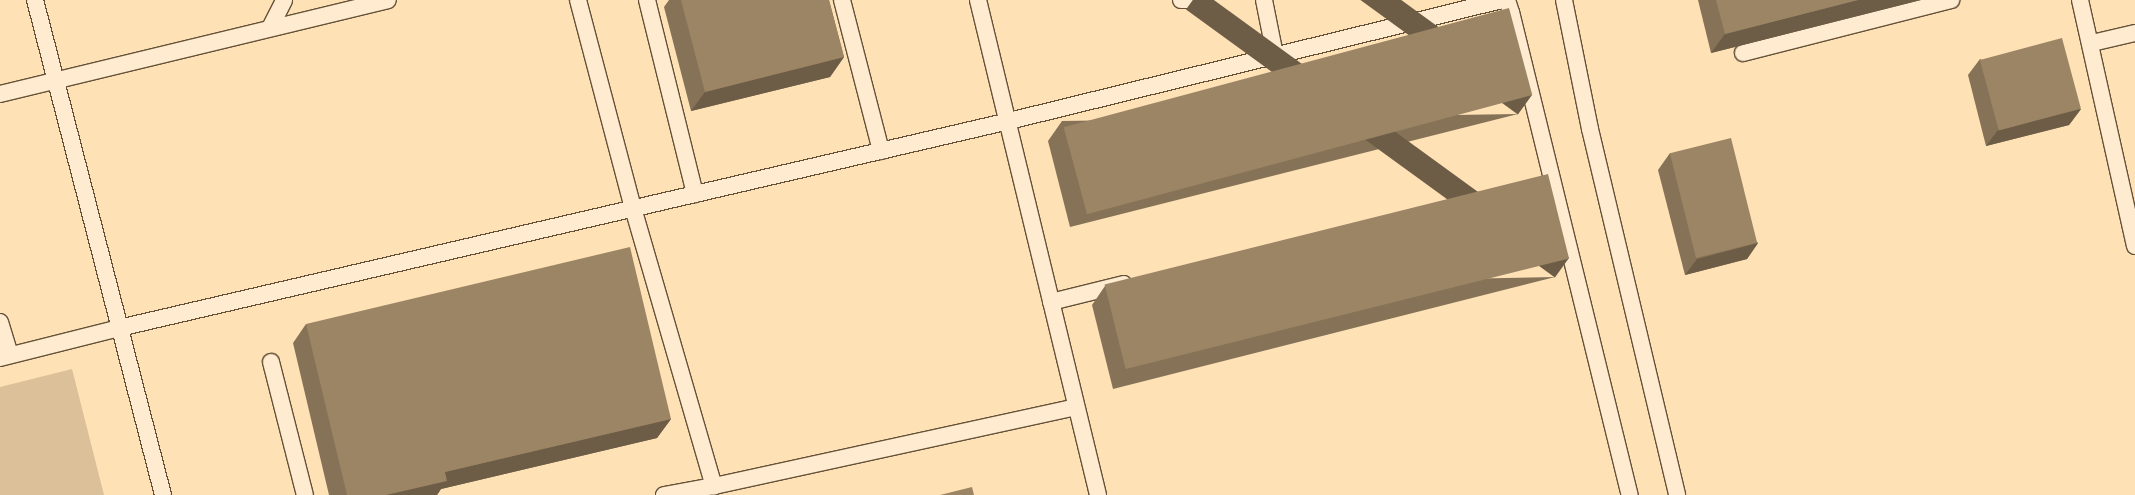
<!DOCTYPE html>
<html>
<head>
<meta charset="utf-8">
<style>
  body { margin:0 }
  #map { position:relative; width:2135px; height:495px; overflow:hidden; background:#ffe1b6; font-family:Alegreya,serif }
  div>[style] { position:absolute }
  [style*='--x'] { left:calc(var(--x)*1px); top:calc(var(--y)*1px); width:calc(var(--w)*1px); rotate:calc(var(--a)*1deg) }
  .green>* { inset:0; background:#dcc099 }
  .roads { filter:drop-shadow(1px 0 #645138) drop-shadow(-1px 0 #645138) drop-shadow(0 1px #645138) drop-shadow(0 -1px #645138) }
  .lane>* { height:16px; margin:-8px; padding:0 8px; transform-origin:8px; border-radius:8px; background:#ffecd0 }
  .wall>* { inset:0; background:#867257 }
  .shaded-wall>* { inset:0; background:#6d5d47; transform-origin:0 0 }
  .building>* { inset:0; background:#9c8565; transform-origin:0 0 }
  span { translate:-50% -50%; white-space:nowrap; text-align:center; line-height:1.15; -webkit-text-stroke:4px #ffecd0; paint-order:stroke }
</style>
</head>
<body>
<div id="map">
  <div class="green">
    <div style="clip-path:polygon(72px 369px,104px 495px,0 495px,0 387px)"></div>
  </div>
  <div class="roads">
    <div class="lane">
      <div style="--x:35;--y:0;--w:511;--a:75.5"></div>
      <div style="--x:578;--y:0;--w:215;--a:75.2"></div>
      <div style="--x:633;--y:208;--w:290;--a:73.8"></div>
      <div style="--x:647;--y:0;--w:200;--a:76.1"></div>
      <div style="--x:842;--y:0;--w:156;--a:75.5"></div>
      <div style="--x:978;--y:0;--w:509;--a:76.37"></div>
      <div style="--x:1181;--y:0;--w:11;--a:0"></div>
      <div style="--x:1264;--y:0;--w:56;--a:78.7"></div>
      <div style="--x:1507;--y:0;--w:13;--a:72"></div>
      <div style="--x:1511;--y:12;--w:497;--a:76.2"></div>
      <div style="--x:1564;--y:0;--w:132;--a:78.6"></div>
      <div style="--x:1590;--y:129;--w:376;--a:76.6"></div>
      <div style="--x:2080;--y:0;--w:252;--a:77.4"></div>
      <div style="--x:270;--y:28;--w:31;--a:-63"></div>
      <div style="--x:2092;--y:43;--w:44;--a:-13.1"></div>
      <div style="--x:1743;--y:53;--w:215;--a:-14.3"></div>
      <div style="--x:0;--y:94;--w:399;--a:-13.6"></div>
      <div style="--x:1051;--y:302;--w:75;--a:-13.9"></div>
      <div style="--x:0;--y:322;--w:34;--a:73"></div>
      <div style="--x:0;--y:358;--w:123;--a:-14.1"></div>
      <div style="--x:119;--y:328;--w:914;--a:-13.09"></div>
      <div style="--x:1009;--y:121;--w:508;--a:-13.79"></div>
      <div style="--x:271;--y:362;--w:137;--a:75.7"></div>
      <div style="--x:664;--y:495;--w:51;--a:-10.2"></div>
      <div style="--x:714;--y:486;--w:370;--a:-12.3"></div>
    </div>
  </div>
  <div class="wall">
    <div style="clip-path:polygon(669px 0,829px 0,844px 57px,830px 77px,691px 111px,664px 7px)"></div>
    <div style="clip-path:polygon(1698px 0,1921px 0,1711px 53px)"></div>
    <div style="clip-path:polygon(1980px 59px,2081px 109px,2069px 125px,1986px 146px,1968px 75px)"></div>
    <div style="clip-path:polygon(1518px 114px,1070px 227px,1048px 141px,1062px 121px)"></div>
    <div style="clip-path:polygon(1670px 153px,1758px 243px,1747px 259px,1685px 275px,1658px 170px)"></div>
    <div style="clip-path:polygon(1555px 277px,1113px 389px,1092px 305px,1105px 286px)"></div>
    <div style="clip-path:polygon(306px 324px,671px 419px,657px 438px,441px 489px,437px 495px,329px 495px,293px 343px)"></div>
  </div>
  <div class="shaded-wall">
    <div style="clip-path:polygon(1858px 0,1921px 0,1711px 53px,1725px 34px)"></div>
    <div style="clip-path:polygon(844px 57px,830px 77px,691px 111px,705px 92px)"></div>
    <div style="left:1532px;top:95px;width:24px;height:462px;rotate:126deg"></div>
    <div style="clip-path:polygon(2081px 109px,2069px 125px,1986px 146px,1998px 130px)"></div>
    <div style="clip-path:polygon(1758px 243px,1747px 259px,1685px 275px,1697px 259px)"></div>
    <div style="left:1569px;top:258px;width:24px;height:456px;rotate:126deg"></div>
    <div style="clip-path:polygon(671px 419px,657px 438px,441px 489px,437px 495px,386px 495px,445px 472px)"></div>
  </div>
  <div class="building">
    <div style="clip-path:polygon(681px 0,829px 0,844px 57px,705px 92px)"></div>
    <div style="clip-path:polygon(1716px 0,1858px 0,1725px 34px)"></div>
    <div style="left:1509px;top:8px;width:90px;height:461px;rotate:75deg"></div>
    <div style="left:2062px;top:38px;width:73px;height:85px;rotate:75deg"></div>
    <div style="left:1731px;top:138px;width:108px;height:63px;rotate:76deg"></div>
    <div style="left:1548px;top:174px;width:87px;height:457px;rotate:76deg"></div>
    <div style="clip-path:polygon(630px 247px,671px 419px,445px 472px,447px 481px,386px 495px,347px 495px,306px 324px)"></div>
    <div style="clip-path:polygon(972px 487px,974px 495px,940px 495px)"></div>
  </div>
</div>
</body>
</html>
